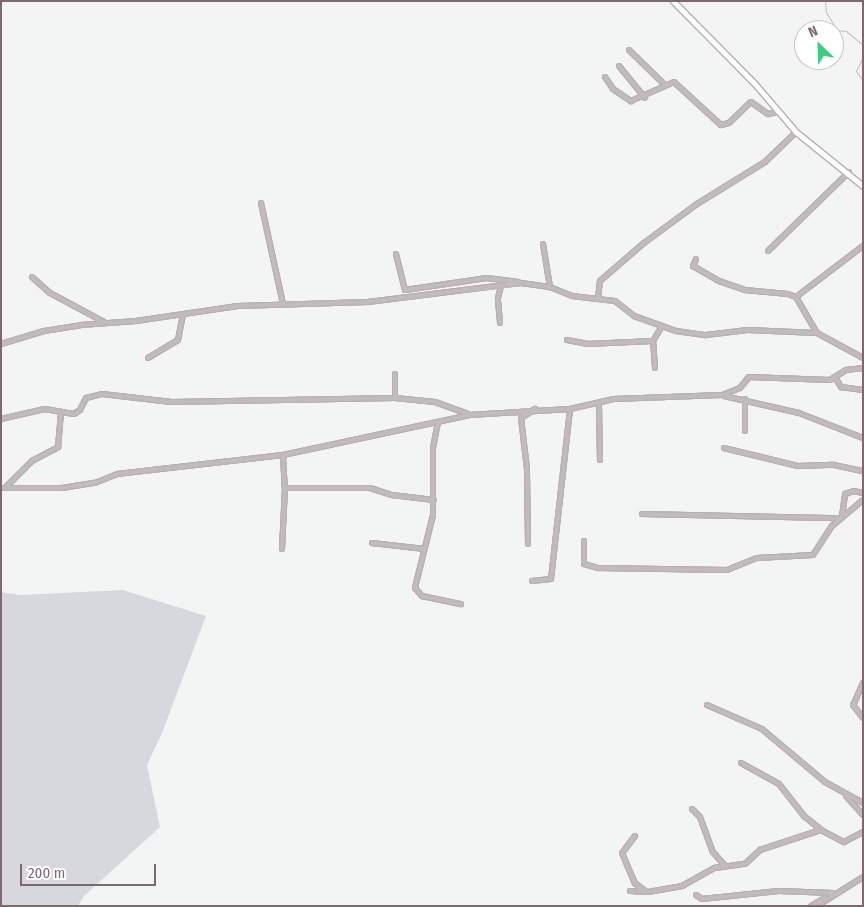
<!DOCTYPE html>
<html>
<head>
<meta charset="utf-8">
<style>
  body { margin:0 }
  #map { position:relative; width:864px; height:907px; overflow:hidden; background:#f3f5f5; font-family:"Fira Sans Condensed",sans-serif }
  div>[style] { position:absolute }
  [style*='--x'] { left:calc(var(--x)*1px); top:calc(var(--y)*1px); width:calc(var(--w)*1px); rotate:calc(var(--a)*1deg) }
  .green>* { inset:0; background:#d7d8de }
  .stream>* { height:1px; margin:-0.5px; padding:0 0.5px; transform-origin:0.5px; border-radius:0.5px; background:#c5b9bf }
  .roads { filter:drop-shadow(1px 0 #b8b0b3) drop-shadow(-1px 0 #b8b0b3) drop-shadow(0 1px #b8b0b3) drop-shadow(0 -1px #b8b0b3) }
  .street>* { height:4px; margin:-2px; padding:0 2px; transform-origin:2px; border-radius:2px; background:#c2bbbd }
  .secondary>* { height:5px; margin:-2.5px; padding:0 2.5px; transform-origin:2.5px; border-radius:2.5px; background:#fff }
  span { translate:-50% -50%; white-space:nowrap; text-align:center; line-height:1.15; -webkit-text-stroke:5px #fff; paint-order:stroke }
  .frame { position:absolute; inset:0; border:2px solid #806870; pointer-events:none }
  .north { position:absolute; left:794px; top:20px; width:50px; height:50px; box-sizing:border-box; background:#fff; border:1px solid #ccc3c6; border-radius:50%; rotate:336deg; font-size:14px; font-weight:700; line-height:20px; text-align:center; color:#806870 }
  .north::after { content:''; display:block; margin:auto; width:18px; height:22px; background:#3ccd80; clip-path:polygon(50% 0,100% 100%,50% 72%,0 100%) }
  .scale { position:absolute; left:20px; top:864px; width:136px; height:22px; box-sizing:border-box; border:2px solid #806870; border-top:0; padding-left:6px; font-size:15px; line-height:18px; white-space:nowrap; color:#806870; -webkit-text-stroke:4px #fff; paint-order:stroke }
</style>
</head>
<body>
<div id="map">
  <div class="green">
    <div style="clip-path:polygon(123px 590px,206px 616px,162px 733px,147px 765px,160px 827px,84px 896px,78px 906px,1px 906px,1px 592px,20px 595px)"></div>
  </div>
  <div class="stream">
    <div style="--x:825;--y:1;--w:11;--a:85"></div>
    <div style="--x:826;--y:12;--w:21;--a:59"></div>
    <div style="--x:837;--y:30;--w:9;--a:6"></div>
    <div style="--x:846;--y:31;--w:22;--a:39"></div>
    <div style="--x:863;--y:57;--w:16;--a:117"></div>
    <div style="--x:856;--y:71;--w:12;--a:55"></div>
  </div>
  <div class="roads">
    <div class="street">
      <div style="--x:629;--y:50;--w:50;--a:44.2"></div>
      <div style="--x:619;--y:66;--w:41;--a:50.9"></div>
      <div style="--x:605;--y:77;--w:14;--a:56"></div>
      <div style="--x:613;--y:89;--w:22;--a:34"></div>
      <div style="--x:631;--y:101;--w:47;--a:-23.8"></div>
      <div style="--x:674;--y:82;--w:64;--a:42.5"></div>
      <div style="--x:721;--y:125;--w:8;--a:-14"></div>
      <div style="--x:729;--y:123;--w:30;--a:-44"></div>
      <div style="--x:751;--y:102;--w:21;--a:35"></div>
      <div style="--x:768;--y:114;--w:9;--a:-13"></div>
      <div style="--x:261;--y:203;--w:103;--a:77.7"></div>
      <div style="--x:543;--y:244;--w:44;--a:80.8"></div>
      <div style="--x:768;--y:251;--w:113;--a:-44.3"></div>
      <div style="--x:396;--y:254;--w:37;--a:76"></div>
      <div style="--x:405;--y:290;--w:83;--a:-8.3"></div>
      <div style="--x:487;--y:278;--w:32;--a:7"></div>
      <div style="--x:696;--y:259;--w:8;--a:113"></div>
      <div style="--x:693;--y:266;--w:30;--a:30"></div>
      <div style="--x:719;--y:281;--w:28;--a:19"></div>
      <div style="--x:745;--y:290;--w:43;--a:5.3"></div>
      <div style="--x:788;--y:294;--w:9;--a:21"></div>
      <div style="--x:32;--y:277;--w:24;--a:42"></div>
      <div style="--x:50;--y:293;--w:61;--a:28.2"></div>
      <div style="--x:598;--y:299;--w:18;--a:-84"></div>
      <div style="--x:600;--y:281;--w:58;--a:-40.8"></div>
      <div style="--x:644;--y:243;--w:66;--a:-36.3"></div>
      <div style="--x:697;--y:204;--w:80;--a:-31.7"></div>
      <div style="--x:765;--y:162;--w:43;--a:-44.1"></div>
      <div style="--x:500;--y:323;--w:25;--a:-95"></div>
      <div style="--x:498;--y:298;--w:12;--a:-76"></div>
      <div style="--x:817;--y:333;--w:42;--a:-120.3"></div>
      <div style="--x:796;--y:297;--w:84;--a:-37.3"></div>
      <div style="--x:567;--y:340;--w:20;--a:11"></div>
      <div style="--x:587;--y:344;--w:66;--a:-2.6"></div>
      <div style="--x:1;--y:344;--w:45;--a:-16.8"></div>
      <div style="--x:44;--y:331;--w:37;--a:-9"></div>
      <div style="--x:81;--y:325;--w:55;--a:-4.2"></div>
      <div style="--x:136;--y:321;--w:103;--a:-8.4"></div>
      <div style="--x:238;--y:306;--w:130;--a:-1.8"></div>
      <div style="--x:368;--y:302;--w:154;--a:-7.1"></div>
      <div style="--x:521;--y:283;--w:29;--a:8"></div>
      <div style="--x:550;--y:287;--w:24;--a:22"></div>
      <div style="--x:572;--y:296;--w:43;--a:6.6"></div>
      <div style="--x:615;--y:301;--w:24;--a:38"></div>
      <div style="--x:634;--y:316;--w:45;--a:19.7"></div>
      <div style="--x:676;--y:331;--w:30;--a:8"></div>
      <div style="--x:706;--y:335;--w:42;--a:-6.8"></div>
      <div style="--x:748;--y:330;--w:69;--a:2.5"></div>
      <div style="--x:817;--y:333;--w:52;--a:28.5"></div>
      <div style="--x:148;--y:358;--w:35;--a:-31"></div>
      <div style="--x:178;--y:340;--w:25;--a:-79"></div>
      <div style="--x:655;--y:368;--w:27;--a:-94"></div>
      <div style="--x:653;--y:341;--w:17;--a:-59"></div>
      <div style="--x:395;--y:374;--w:24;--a:90"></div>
      <div style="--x:835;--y:377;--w:12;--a:59"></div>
      <div style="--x:841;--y:387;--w:22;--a:8"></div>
      <div style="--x:724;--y:396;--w:77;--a:12.8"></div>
      <div style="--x:799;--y:413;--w:69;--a:21.3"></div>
      <div style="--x:599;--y:405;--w:55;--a:89"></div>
      <div style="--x:1;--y:419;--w:45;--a:-12.8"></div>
      <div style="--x:45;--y:409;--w:29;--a:10"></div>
      <div style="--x:74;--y:414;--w:7;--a:-34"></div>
      <div style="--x:80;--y:410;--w:13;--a:-63"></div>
      <div style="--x:86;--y:398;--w:16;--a:-14"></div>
      <div style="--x:102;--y:394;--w:70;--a:6.5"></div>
      <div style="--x:172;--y:402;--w:223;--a:-1"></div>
      <div style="--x:395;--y:398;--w:40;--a:5.7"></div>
      <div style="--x:435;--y:402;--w:35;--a:20"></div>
      <div style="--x:438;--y:422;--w:26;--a:101"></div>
      <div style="--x:433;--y:448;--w:67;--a:90"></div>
      <div style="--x:433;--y:515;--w:75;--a:103.9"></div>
      <div style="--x:415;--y:588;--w:11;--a:49"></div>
      <div style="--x:422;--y:596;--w:40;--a:12"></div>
      <div style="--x:745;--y:431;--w:32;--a:-90"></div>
      <div style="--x:724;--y:448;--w:76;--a:13.7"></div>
      <div style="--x:798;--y:466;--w:36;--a:-2"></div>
      <div style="--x:834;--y:465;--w:30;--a:12"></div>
      <div style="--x:283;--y:455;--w:33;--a:87"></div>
      <div style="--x:285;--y:488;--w:85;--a:0"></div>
      <div style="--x:370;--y:488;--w:23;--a:18"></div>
      <div style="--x:392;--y:495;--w:42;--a:6.8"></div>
      <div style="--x:6;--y:487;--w:37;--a:-45"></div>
      <div style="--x:32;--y:461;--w:30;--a:-28"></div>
      <div style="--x:58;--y:447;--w:34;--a:-85"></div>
      <div style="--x:1;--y:488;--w:61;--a:0"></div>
      <div style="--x:62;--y:488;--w:33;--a:-9"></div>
      <div style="--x:95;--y:483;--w:24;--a:-22"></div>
      <div style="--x:117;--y:474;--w:167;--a:-6.5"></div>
      <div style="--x:283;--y:455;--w:190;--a:-12.1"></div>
      <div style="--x:469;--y:415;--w:101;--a:-3.4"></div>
      <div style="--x:570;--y:409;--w:45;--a:-12.8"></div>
      <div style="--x:614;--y:399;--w:108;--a:-2.1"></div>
      <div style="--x:722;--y:395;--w:19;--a:-21"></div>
      <div style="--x:740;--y:388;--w:14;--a:-51"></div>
      <div style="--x:749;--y:377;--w:81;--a:2.1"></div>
      <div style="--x:830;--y:380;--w:19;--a:-32"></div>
      <div style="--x:846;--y:370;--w:17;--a:-7"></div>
      <div style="--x:642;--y:514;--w:198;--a:1.2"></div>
      <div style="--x:842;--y:516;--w:22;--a:-82"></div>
      <div style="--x:845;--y:494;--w:9;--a:-18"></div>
      <div style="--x:854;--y:491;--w:9;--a:13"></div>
      <div style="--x:584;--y:541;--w:23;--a:90"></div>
      <div style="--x:584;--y:564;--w:15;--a:16"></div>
      <div style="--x:598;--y:568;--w:129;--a:0.9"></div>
      <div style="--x:727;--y:570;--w:32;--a:-22"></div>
      <div style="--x:757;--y:558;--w:56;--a:-3.1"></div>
      <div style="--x:813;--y:555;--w:35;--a:-57"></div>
      <div style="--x:832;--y:526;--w:40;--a:-40"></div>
      <div style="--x:372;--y:543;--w:53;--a:6.5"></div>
      <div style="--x:528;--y:544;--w:75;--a:-90.8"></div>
      <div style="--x:527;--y:469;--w:51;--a:-96.7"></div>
      <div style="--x:521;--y:418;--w:17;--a:-33"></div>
      <div style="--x:282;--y:549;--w:61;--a:-87.2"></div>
      <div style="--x:532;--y:581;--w:19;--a:-6"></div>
      <div style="--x:551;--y:579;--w:171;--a:-83.6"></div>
      <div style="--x:863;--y:683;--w:24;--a:114"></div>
      <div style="--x:853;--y:705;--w:16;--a:52"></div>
      <div style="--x:707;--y:705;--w:60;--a:23.6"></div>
      <div style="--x:762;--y:729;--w:82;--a:40.1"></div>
      <div style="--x:825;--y:782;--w:43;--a:28.9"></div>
      <div style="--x:741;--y:763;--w:43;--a:28.9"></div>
      <div style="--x:779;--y:784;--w:41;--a:52"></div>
      <div style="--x:804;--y:816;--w:22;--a:39"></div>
      <div style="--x:846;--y:796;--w:25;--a:48"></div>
      <div style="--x:692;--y:809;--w:11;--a:45"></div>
      <div style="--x:700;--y:817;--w:37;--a:70"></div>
      <div style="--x:713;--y:852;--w:18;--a:49"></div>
      <div style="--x:635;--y:836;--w:21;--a:127"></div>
      <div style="--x:622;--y:853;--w:33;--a:67"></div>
      <div style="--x:635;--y:883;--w:14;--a:39"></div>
      <div style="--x:630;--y:891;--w:18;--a:3"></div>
      <div style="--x:648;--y:892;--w:35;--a:-10"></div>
      <div style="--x:682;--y:886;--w:38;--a:-29"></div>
      <div style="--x:715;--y:868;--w:30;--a:-8"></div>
      <div style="--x:745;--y:864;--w:21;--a:-43"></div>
      <div style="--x:760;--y:850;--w:64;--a:-18.2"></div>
      <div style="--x:821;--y:830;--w:26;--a:28"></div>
      <div style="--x:844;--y:842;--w:21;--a:-28"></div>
      <div style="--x:696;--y:895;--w:7;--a:34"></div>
      <div style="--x:702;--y:899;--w:77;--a:-5.9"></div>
      <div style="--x:779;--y:891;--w:54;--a:2.1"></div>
      <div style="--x:811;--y:906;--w:16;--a:-30"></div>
      <div style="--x:817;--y:906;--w:54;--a:-32.2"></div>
    </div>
    <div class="secondary">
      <div style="--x:673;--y:1;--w:117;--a:45.3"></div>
      <div style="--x:755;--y:84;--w:63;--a:49.5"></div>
      <div style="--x:796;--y:132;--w:86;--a:38.9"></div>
    </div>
  </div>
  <div class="frame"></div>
  <div class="north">N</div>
  <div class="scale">200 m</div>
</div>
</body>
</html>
